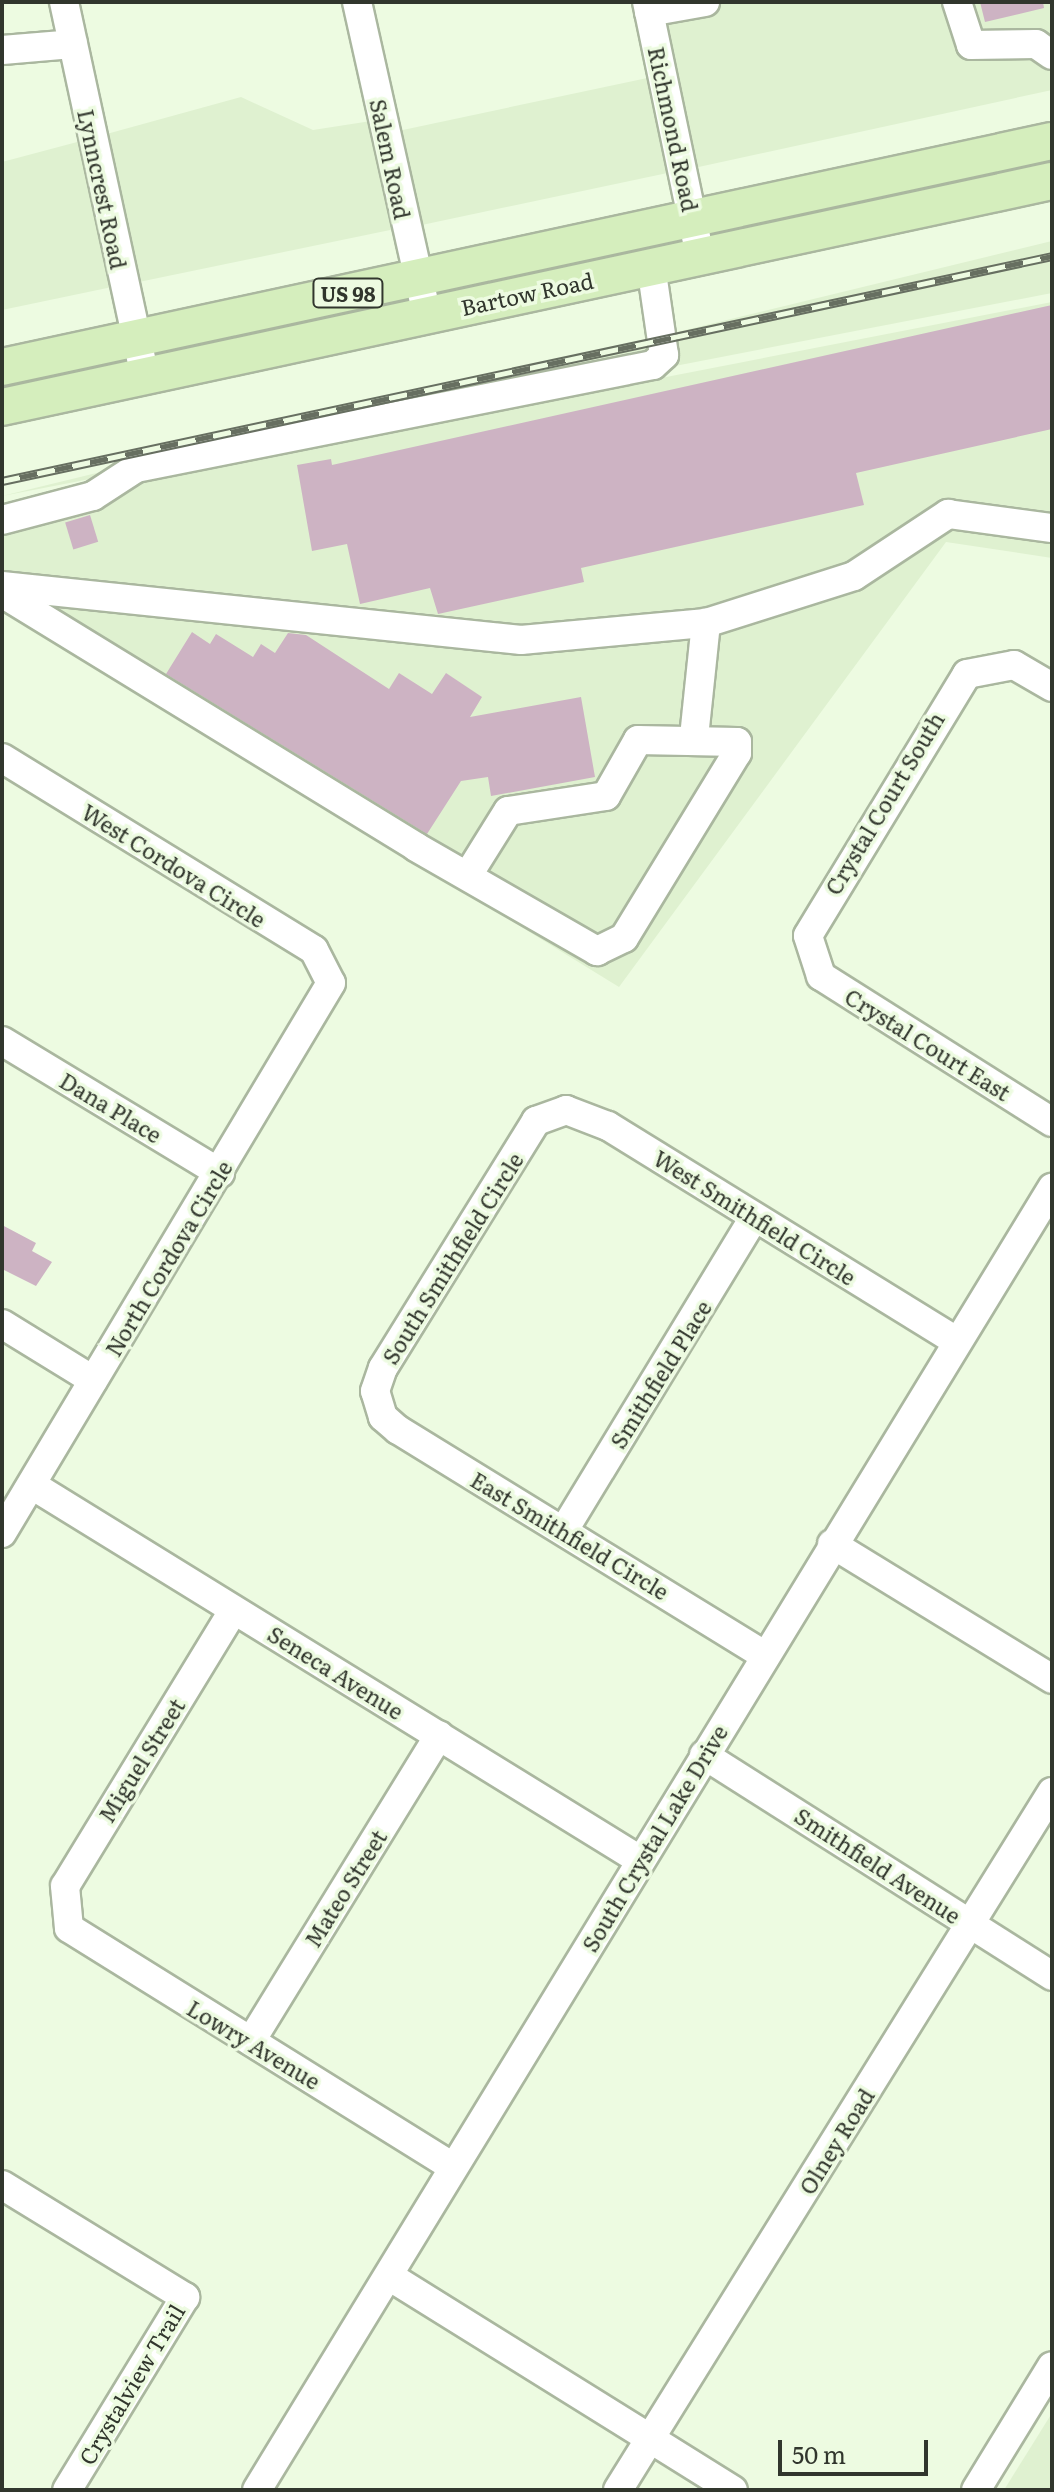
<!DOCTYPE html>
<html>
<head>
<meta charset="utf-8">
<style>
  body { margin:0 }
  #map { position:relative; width:1054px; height:2492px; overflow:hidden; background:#edfbe1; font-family:Literata,serif }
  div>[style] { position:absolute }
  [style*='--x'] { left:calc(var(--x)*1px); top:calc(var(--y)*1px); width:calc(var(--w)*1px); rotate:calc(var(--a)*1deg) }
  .built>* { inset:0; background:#dff1d0; transform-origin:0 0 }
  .building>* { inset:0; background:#cdb3c3; transform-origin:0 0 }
  .roads { filter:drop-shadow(2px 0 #aab79f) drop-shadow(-2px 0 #aab79f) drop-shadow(0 2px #aab79f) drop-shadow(0 -2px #aab79f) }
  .minor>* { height:28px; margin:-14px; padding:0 14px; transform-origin:14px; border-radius:14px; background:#fff }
  .major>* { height:36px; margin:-18px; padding:0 18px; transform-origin:18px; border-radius:18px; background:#d5eebd }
  .rail>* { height:9px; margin-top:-4.5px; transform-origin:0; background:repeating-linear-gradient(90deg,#edfbe1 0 18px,#676f61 0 36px); box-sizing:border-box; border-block:2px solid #676f61 }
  span { translate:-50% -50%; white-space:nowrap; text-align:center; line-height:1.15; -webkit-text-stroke:7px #edfbe1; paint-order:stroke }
  .shield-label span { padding:2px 6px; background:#edfbe1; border:2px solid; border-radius:6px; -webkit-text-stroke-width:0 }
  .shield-label { font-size:20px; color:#31362d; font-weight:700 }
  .street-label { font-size:22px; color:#31362d }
  .frame { position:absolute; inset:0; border:4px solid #31362d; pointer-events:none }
  .scale { position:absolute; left:778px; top:2440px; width:150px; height:36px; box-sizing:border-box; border:4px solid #31362d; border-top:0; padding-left:10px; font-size:24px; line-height:28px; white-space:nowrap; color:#31362d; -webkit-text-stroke:6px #edfbe1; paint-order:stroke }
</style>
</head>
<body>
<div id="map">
  <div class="built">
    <div style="clip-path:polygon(658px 2px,1052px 2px,1052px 90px,694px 168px)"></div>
    <div style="left:652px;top:77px;width:97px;height:262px;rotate:78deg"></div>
    <div style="clip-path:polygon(241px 97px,313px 130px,371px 121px,395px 229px,134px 283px,103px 135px)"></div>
    <div style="clip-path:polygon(81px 141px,112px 287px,2px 310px,2px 162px)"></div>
    <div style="clip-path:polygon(1052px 241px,1052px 293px,2px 496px)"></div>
    <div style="clip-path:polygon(1052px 302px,1052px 558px,946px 542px,619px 987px,2px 607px,2px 506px)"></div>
    <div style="clip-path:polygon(1052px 2413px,1052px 2490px,1004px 2490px)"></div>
  </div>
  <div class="building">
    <div style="clip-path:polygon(980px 2px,1043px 2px,1044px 8px,985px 22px)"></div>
    <div style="clip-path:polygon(1052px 305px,1052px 429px,856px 473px,864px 505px,581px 568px,584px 582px,438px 614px,430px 588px,360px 604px,347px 544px,312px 551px,297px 465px,331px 459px,332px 465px)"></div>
    <div style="left:90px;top:515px;width:28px;height:26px;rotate:73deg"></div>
    <div style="clip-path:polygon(192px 632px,210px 644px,216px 634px,253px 657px,261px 644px,275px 653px,288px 633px,306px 635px,389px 689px,399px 673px,432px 694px,446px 673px,482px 697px,470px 717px,581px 697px,595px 777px,491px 796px,488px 777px,461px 781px,427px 834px,166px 674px)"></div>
    <div style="clip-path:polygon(2px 1225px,36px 1243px,32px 1251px,52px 1262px,36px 1286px,2px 1269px)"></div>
  </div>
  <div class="roads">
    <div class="minor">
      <div style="--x:64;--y:2;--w:383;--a:77.8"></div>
      <div style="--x:357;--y:2;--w:321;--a:77.4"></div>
      <div style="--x:647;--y:2;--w:259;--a:78.2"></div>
      <div style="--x:957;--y:2;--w:45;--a:72"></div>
      <div style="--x:971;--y:45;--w:65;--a:-0.9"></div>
      <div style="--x:1036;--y:44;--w:19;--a:35"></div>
      <div style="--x:649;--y:12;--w:57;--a:-10.1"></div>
      <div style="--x:2;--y:50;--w:71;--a:-4.8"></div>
      <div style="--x:2;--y:520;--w:94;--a:-14.8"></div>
      <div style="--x:93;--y:496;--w:51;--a:-33.1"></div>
      <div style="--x:136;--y:468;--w:527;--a:-11.27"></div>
      <div style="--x:653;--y:365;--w:15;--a:-42"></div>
      <div style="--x:664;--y:355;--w:90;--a:-98.3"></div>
      <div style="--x:2;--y:586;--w:522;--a:5.94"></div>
      <div style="--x:521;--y:640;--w:186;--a:-5.3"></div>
      <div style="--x:706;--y:623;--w:155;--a:-17.6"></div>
      <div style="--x:854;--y:576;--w:113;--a:-33.4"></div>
      <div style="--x:948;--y:514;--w:105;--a:7.7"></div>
      <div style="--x:2;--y:593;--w:486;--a:31.5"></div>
      <div style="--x:416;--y:847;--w:209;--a:29.9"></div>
      <div style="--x:597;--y:951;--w:30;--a:-26"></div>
      <div style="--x:624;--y:938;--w:217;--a:-58.6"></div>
      <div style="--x:737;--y:753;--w:11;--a:-90"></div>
      <div style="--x:737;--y:742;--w:99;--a:-178.8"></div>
      <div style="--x:638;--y:740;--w:64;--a:119.7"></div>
      <div style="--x:606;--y:796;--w:99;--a:171.3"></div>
      <div style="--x:508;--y:811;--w:75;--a:122"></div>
      <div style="--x:1052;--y:687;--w:44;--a:-149.9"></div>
      <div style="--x:1014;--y:665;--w:48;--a:169.2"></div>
      <div style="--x:967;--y:674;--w:306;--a:121.3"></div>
      <div style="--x:808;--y:936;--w:42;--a:72"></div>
      <div style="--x:821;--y:976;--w:273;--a:32.3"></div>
      <div style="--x:694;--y:737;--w:115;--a:-84"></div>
      <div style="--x:2;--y:758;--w:366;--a:31.6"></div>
      <div style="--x:314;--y:950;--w:37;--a:63"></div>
      <div style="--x:331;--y:983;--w:641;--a:120.89"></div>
      <div style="--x:2;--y:1041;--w:255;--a:31.2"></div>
      <div style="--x:2;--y:1324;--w:107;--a:31.6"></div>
      <div style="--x:32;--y:1485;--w:714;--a:31.67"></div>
      <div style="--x:564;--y:1530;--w:365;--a:-58.7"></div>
      <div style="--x:832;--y:1544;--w:258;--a:31.5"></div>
      <div style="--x:233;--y:1611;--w:322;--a:121.4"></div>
      <div style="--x:65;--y:1886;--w:42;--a:84.6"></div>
      <div style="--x:69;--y:1928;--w:452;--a:31.9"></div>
      <div style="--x:764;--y:1655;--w:430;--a:-148.4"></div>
      <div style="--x:398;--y:1430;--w:20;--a:-139"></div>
      <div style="--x:383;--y:1417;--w:27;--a:-107"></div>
      <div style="--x:375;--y:1391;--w:24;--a:-71"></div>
      <div style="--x:383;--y:1368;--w:291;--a:-58.2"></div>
      <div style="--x:536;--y:1121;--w:32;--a:-20"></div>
      <div style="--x:566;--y:1110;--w:45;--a:20.9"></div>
      <div style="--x:608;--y:1126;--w:409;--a:31.7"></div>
      <div style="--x:704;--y:1755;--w:412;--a:32.4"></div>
      <div style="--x:251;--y:2041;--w:359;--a:-58.4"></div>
      <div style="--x:2;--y:2185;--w:215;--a:31.5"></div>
      <div style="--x:185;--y:2297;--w:226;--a:121.4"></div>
      <div style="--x:389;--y:2276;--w:405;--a:31.9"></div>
      <div style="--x:257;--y:2490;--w:1526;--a:-58.59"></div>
      <div style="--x:618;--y:2490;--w:822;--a:-58.13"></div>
      <div style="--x:976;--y:2490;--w:145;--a:-58.5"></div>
    </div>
    <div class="major">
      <div style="--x:2;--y:367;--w:1074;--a:-12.15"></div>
      <div style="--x:2;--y:407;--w:1074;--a:-12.15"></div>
    </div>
  </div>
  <div class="rail">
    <div style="--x:2;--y:481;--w:1074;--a:-12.09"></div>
  </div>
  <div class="shield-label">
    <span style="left:348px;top:293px">US 98</span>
  </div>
  <div class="street-label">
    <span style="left:674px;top:129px;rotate:78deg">Richmond Road</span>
    <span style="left:391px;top:159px;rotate:78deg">Salem Road</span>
    <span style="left:103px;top:189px;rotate:78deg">Lynncrest Road</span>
    <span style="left:527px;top:293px;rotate:-12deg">Bartow Road</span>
    <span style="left:884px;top:803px;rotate:-59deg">Crystal Court South</span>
    <span style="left:174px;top:865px;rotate:32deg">West Cordova Circle</span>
    <span style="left:928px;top:1044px;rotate:32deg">Crystal Court East</span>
    <span style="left:111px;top:1107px;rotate:31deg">Dana Place</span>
    <span style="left:755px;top:1217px;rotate:32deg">West Smithfield Circle</span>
    <span style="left:168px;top:1258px;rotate:-59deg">North Cordova Circle</span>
    <span style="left:452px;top:1258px;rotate:-58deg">South Smithfield Circle</span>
    <span style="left:660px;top:1374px;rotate:-58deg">Smithfield Place</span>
    <span style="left:570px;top:1535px;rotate:31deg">East Smithfield Circle</span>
    <span style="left:336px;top:1672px;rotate:32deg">Seneca Avenue</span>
    <span style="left:141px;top:1760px;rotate:-58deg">Miguel Street</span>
    <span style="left:654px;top:1838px;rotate:-59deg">South Crystal Lake Drive</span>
    <span style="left:878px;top:1865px;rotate:33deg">Smithfield Avenue</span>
    <span style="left:345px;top:1888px;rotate:-58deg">Mateo Street</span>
    <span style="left:254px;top:2044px;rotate:31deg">Lowry Avenue</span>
    <span style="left:836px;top:2141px;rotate:-58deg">Olney Road</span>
    <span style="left:131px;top:2384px;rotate:-59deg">Crystalview Trail</span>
  </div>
  <div class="frame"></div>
  <div class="scale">50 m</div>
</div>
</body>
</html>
